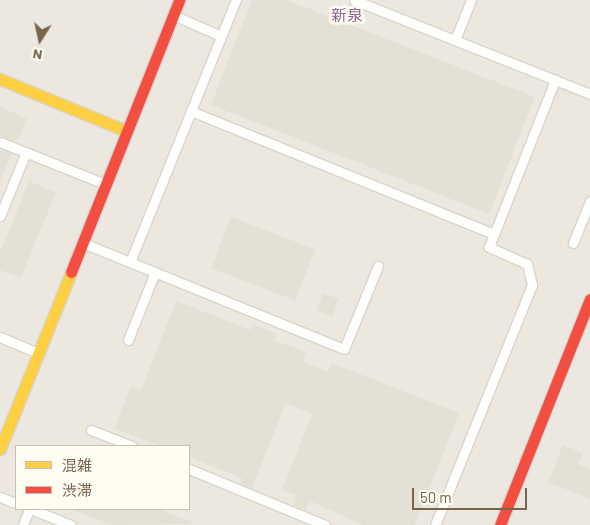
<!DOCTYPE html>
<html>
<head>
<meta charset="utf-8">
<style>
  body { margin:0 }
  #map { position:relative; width:590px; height:525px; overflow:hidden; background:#f9f7ef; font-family:Barlow,"Noto Sans JP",sans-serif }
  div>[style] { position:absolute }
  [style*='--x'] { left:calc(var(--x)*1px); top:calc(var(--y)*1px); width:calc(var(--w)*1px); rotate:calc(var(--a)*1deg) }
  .industrial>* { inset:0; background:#ece8df }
  .building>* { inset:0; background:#e5e0d6; transform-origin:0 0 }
  .roads { filter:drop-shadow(1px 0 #d8d4cd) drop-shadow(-1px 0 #d8d4cd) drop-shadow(0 1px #d8d4cd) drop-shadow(0 -1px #d8d4cd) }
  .lane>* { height:9px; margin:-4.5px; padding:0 4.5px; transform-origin:4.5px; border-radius:4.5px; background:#fefefd }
  .slow>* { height:11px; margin:-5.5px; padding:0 5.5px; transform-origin:5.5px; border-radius:5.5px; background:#ffcf43 }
  .jam>* { height:11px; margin:-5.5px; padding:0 5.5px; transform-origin:5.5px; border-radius:5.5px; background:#f24e42 }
  span { translate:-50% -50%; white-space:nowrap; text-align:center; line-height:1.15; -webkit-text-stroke:5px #fffcf2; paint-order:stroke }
  .quarter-label { font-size:16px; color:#8c6694 }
  .legend { position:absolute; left:15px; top:445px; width:175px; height:65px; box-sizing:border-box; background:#fffcf2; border:1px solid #c9bfb0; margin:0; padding:6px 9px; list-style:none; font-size:15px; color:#79644d }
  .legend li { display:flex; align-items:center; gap:10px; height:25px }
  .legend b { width:25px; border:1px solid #c9bfb0 }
  .north { position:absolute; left:15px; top:15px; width:50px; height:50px; -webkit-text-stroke:4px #fffcf2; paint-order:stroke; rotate:190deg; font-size:14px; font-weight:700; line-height:20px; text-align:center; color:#79644d }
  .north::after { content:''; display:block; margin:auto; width:18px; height:22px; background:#79644d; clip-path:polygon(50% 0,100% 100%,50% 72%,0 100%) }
  .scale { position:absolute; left:412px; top:488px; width:115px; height:22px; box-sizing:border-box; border:2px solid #79644d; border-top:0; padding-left:6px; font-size:15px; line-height:18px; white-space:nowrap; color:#79644d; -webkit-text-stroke:4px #fffcf2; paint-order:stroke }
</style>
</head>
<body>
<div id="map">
  <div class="industrial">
    <div style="clip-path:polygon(evenodd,0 0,590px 0,590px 525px,0 525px,0 0,16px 446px,189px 446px,189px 509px,16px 509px,16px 446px)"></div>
  </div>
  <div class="building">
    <div style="clip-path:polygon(252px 0,287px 0,535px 97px,489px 214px,211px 105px)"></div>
    <div style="clip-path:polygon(0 107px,27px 118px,17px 142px,0 136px)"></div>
    <div style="clip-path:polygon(0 149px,12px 153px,0 181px)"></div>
    <div style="clip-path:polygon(29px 181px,56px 192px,21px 278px,0 270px,0 252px)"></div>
    <div style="left:231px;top:217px;width:90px;height:55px;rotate:21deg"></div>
    <div style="left:323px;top:293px;width:17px;height:19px;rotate:21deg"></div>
    <div style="clip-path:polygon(176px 301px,251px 330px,253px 324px,277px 334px,274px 340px,306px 352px,302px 361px,328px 372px,332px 363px,459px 413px,415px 525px,363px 525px,310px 501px,306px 510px,293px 505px,296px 495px,282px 490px,312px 414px,286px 403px,252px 488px,240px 483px,242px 478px,189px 457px,189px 446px,160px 446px,114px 428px,131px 386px,141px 390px)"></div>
    <div style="clip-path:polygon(563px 445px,583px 453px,578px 464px,590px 469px,590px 499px,548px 482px)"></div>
    <div style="clip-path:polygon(72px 509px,158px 509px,197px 524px,111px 525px)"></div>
  </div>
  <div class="roads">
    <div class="lane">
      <div style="--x:354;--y:0;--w:254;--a:21.7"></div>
      <div style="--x:173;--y:15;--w:52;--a:23.6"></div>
      <div style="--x:455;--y:40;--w:43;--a:-68.2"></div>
      <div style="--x:191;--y:111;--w:327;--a:22.1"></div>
      <div style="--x:0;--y:142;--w:113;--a:21.8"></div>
      <div style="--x:0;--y:216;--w:69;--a:-67.9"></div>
      <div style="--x:83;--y:243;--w:282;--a:22.1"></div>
      <div style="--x:344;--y:349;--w:90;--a:-67.7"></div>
      <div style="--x:573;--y:243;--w:45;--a:-68"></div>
      <div style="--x:130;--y:262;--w:283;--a:-68"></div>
      <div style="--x:0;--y:337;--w:41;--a:22.8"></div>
      <div style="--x:128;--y:340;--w:73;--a:-68.3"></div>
      <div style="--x:91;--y:430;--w:44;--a:21.3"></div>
      <div style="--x:189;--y:469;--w:147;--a:22.4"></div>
      <div style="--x:0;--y:497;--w:17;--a:21"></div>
      <div style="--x:31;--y:509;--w:43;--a:21.8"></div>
      <div style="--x:23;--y:525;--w:17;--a:-69"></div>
      <div style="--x:435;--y:525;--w:259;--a:-68"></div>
      <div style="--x:532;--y:285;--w:22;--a:-103"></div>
      <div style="--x:527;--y:264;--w:42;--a:-155.9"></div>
      <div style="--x:489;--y:247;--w:180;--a:-68.4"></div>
    </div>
    <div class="slow">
      <div style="--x:0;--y:79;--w:136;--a:22.4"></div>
      <div style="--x:0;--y:449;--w:191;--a:-68.1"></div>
    </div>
    <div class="jam">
      <div style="--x:71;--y:272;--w:293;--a:-68.3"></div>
      <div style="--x:500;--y:525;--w:243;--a:-68.3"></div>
    </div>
  </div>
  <div class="quarter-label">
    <span style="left:347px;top:15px">新泉</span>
  </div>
  <ul class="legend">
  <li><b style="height:6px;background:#ffcf43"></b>混雑</li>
  <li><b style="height:6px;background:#f24e42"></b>渋滞</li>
  </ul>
  <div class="north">N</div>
  <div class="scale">50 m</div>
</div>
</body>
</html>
